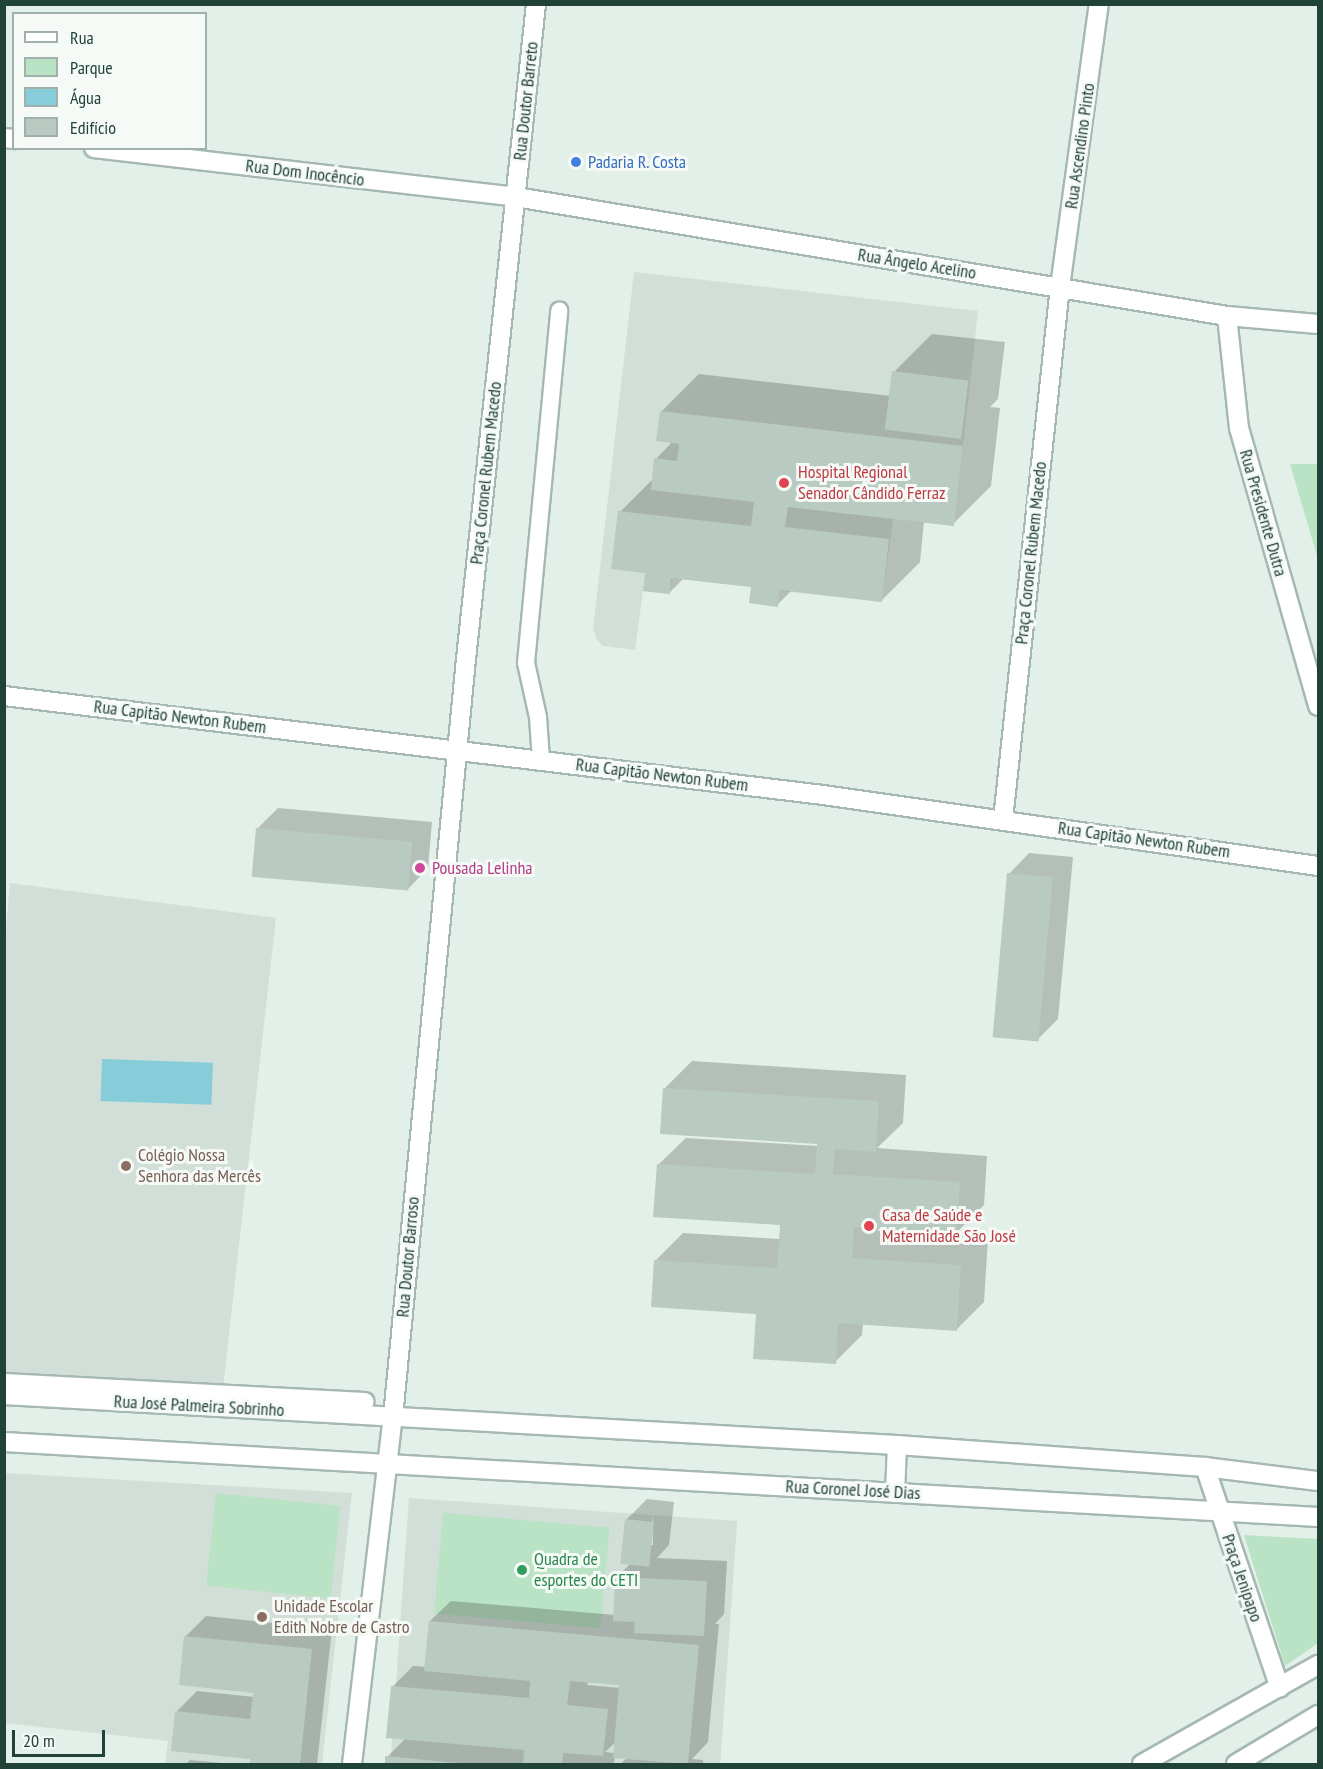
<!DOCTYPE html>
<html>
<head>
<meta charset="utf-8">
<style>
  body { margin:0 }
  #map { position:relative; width:1323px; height:1769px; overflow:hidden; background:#e3efe9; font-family:"PT Sans Narrow",sans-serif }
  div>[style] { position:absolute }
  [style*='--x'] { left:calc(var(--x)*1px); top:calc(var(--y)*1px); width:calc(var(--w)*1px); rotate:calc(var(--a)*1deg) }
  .built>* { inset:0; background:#d1dfd8; transform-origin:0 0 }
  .green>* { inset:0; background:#bae2c4; transform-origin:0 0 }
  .water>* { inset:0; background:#86cdd9; transform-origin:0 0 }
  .shadow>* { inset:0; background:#0003 }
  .building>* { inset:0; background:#b8cac2; transform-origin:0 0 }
  .roads { filter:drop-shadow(2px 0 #a5b8b1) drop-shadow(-2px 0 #a5b8b1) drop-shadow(0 2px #a5b8b1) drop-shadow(0 -2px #a5b8b1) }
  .service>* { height:16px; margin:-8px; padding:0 8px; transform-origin:8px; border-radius:8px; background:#fff }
  .pedestrian>* { height:18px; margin:-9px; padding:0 9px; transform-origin:9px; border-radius:9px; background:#fff }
  .minor>* { height:18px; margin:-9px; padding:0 9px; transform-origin:9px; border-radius:9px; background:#fff }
  .dots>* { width:16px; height:16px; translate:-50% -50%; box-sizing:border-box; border:3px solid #f5faf7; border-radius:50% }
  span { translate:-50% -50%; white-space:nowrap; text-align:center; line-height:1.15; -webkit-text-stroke:6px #f5faf7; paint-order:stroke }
  .street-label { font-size:18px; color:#214239 }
  .shop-label { font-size:18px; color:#366cbe }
  .left { translate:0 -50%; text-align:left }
  .health-label { font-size:18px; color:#be3a42 }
  .hotel-label { font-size:18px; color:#b23c85 }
  .education-label { font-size:18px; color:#785e54 }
  .leisure-label { font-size:18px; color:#27864d }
  .frame { position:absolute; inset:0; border:6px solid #214239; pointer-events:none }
  .legend { position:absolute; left:12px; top:12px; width:195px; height:138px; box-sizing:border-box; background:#f5faf7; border:2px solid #a0b0ab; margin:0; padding:8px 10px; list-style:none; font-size:18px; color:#214239 }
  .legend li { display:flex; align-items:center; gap:12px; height:30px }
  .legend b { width:30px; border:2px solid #a0b0ab }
  .scale { position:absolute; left:12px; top:1730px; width:93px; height:27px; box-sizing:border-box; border:3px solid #214239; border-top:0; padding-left:8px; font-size:18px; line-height:21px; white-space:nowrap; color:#214239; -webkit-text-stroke:4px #f5faf7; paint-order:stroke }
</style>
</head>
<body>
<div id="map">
  <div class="built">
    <div style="clip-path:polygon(634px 272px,978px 311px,954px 526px,893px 519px,882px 602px,780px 591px,778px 607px,749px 603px,751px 587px,672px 578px,670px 594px,643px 591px,635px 650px,603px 646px,597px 640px,593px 629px)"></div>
    <div style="clip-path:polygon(10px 883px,276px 918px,223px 1387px,5px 1377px,4px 954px)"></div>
    <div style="clip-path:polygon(4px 1473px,352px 1493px,322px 1764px,165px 1764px,168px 1741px,5px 1723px)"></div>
    <div style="left:409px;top:1498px;width:329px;height:267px;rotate:4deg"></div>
  </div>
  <div class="green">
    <div style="clip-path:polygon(1290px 464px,1318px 464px,1318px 559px)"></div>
    <div style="left:216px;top:1493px;width:125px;height:93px;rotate:6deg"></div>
    <div style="left:443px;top:1513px;width:167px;height:101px;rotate:5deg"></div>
    <div style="clip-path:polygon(1244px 1535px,1318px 1539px,1318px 1643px,1285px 1666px)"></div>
  </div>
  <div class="water">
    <div style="left:102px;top:1059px;width:111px;height:42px;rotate:2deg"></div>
  </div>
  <div class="shadow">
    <div style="clip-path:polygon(932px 334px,1005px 342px,998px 399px,990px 407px,1000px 408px,991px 486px,953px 524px,924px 521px,920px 562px,882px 600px,792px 590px,777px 605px,753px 586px,684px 578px,669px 593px,646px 572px,620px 512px,654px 478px,656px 459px,673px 441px,661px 412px,699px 374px,891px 396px,894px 372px)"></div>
    <div style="clip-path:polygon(278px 808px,432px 822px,428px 868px,408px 889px,257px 829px)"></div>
    <div style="clip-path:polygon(1029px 853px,1073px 857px,1058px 1019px,1037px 1040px,1009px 874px)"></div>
    <div style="clip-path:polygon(692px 1061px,906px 1075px,903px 1123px,877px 1148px,987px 1156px,984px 1205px,957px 1232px,879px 1227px,878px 1231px,988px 1238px,984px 1302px,957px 1329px,863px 1323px,862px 1335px,835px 1362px,757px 1312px,656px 1260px,683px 1233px,780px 1239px,781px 1224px,658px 1165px,686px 1138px,818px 1146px,818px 1143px,665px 1088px)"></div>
    <div style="clip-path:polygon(evenodd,647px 1499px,674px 1502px,669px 1545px,657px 1558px,727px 1561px,724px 1614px,715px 1624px,719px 1624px,708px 1742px,692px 1759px,703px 1760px,703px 1764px,620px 1764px,627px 1758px,615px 1757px,614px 1764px,386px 1764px,387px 1757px,406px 1738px,392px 1687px,413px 1666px,426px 1667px,430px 1621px,451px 1601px,615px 1615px,617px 1577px,630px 1564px,626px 1520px,647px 1499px,653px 1514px,653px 1545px,650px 1545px,653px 1514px,647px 1499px,588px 1681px,621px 1684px,620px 1688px,587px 1685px,588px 1681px,647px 1499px,616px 1742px,615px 1753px,605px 1752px,616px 1742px)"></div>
    <div style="clip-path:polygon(206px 1616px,332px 1629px,317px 1764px,251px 1764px,252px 1758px,177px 1711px,197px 1691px,254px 1697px,254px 1692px,185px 1637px)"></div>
    <div style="clip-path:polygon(190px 1760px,232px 1764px,186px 1764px)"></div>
  </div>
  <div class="building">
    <div style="left:892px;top:371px;width:77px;height:59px;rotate:7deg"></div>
    <div style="clip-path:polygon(660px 411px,963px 446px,954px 526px,788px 507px,785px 527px,889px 539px,882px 602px,780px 590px,778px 607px,749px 603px,751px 587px,671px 578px,670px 594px,643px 591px,645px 573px,611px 569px,618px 511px,751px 526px,754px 502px,651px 490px,654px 458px,677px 461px,679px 444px,656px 441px)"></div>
    <div style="left:256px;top:828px;width:157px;height:49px;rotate:5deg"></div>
    <div style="left:1007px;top:873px;width:46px;height:165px;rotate:5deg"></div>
    <div style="clip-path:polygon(663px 1088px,879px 1101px,876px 1152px,835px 1149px,833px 1174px,960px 1182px,957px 1234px,854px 1227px,852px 1258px,961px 1265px,957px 1331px,838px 1323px,836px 1364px,753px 1359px,756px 1314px,651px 1307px,654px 1260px,777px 1268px,780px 1225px,653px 1217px,657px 1164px,815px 1174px,817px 1144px,660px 1134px)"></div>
    <div style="left:625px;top:1519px;width:29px;height:45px;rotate:6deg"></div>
    <div style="clip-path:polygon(615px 1577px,707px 1581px,704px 1636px,634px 1633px,635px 1622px,613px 1621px)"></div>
    <div style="clip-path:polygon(429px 1621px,699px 1645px,688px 1764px,613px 1758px,619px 1685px,570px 1681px,567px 1705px,608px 1709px,603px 1756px,563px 1753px,562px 1764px,523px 1764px,524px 1750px,386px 1738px,391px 1686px,529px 1698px,530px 1681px,424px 1671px)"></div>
    <div style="clip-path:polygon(184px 1636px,312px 1649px,300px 1764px,250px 1764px,250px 1759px,171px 1751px,175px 1711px,250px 1719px,253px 1693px,179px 1685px)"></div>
    <div style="clip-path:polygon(385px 1756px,458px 1763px,458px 1764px,385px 1764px)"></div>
  </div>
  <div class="roads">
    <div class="service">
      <div style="--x:541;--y:760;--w:43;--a:-94"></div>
      <div style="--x:538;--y:717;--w:55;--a:-102.5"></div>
      <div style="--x:526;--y:663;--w:354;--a:-84.6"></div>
    </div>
    <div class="pedestrian">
      <div style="--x:4;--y:1383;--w:361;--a:3"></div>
    </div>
    <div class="minor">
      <div style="--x:4;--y:138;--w:10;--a:6"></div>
      <div style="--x:94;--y:148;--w:425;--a:6.6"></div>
      <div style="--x:516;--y:197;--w:721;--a:9.5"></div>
      <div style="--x:1227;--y:316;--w:91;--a:5"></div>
      <div style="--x:1227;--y:316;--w:113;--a:83.9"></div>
      <div style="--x:1239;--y:428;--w:289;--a:74.1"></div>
      <div style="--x:4;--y:696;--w:825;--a:6.89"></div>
      <div style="--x:823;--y:795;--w:500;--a:8.16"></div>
      <div style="--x:1003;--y:820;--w:536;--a:-83.9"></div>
      <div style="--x:1060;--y:287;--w:286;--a:-82.2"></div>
      <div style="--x:4;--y:1395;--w:894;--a:3.2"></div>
      <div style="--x:897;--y:1445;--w:309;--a:4.1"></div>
      <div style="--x:1205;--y:1467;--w:114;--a:7.1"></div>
      <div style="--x:4;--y:1442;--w:1316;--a:3.27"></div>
      <div style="--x:1205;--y:1467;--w:233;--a:71.3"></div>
      <div style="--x:895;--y:1493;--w:48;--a:-87.6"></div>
      <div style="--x:352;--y:1764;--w:349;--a:-83.3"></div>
      <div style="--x:393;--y:1417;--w:762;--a:-84.5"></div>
      <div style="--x:466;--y:659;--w:659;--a:-83.9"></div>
      <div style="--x:1142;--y:1764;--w:202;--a:-29.4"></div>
      <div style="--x:1236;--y:1764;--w:96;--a:-30.9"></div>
    </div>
  </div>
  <div class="dots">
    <div style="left:576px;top:162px;background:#3f7fe0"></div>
    <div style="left:784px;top:483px;background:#e0444e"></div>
    <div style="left:420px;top:868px;background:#d1479c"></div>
    <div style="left:126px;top:1166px;background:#8d6e63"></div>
    <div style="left:869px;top:1226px;background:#e0444e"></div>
    <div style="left:522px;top:1570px;background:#2e9e5b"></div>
    <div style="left:262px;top:1617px;background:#8d6e63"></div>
  </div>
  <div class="street-label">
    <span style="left:526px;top:101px;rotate:-84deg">Rua Doutor Barreto</span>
    <span style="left:1080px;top:146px;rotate:-82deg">Rua Ascendino Pinto</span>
    <span style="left:305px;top:173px;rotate:7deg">Rua Dom Inocêncio</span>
    <span style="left:917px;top:264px;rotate:9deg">Rua Ângelo Acelino</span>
    <span style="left:486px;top:473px;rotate:-84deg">Praça Coronel Rubem Macedo</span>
    <span style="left:1263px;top:513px;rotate:74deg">Rua Presidente Dutra</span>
    <span style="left:1031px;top:553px;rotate:-84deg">Praça Coronel Rubem Macedo</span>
    <span style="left:180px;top:717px;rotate:7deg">Rua Capitão Newton Rubem</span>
    <span style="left:662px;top:775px;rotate:7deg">Rua Capitão Newton Rubem</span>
    <span style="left:1144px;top:840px;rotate:8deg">Rua Capitão Newton Rubem</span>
    <span style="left:408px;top:1257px;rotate:-85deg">Rua Doutor Barroso</span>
    <span style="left:199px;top:1406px;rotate:3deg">Rua José Palmeira Sobrinho</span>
    <span style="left:853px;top:1490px;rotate:3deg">Rua Coronel José Dias</span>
    <span style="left:1242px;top:1578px;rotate:71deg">Praça Jenipapo</span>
  </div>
  <div class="shop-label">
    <span class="left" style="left:588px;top:162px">Padaria R. Costa</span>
  </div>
  <div class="health-label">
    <span class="left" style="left:798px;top:483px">Hospital Regional<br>Senador Cândido Ferraz</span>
    <span class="left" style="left:882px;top:1226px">Casa de Saúde e<br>Maternidade São José</span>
  </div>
  <div class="hotel-label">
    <span class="left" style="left:432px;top:868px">Pousada Lelinha</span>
  </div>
  <div class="education-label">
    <span class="left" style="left:138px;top:1166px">Colégio Nossa<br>Senhora das Mercês</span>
    <span class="left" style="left:274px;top:1617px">Unidade Escolar<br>Edith Nobre de Castro</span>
  </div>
  <div class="leisure-label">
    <span class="left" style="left:534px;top:1570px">Quadra de<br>esportes do CETI</span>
  </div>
  <div class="frame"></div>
  <ul class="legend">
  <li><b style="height:8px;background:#fff"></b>Rua</li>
  <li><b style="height:16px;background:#bae2c4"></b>Parque</li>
  <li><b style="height:16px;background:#86cdd9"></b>Água</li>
  <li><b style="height:16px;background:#b8cac2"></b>Edifício</li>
  </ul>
  <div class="scale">20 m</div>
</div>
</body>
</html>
